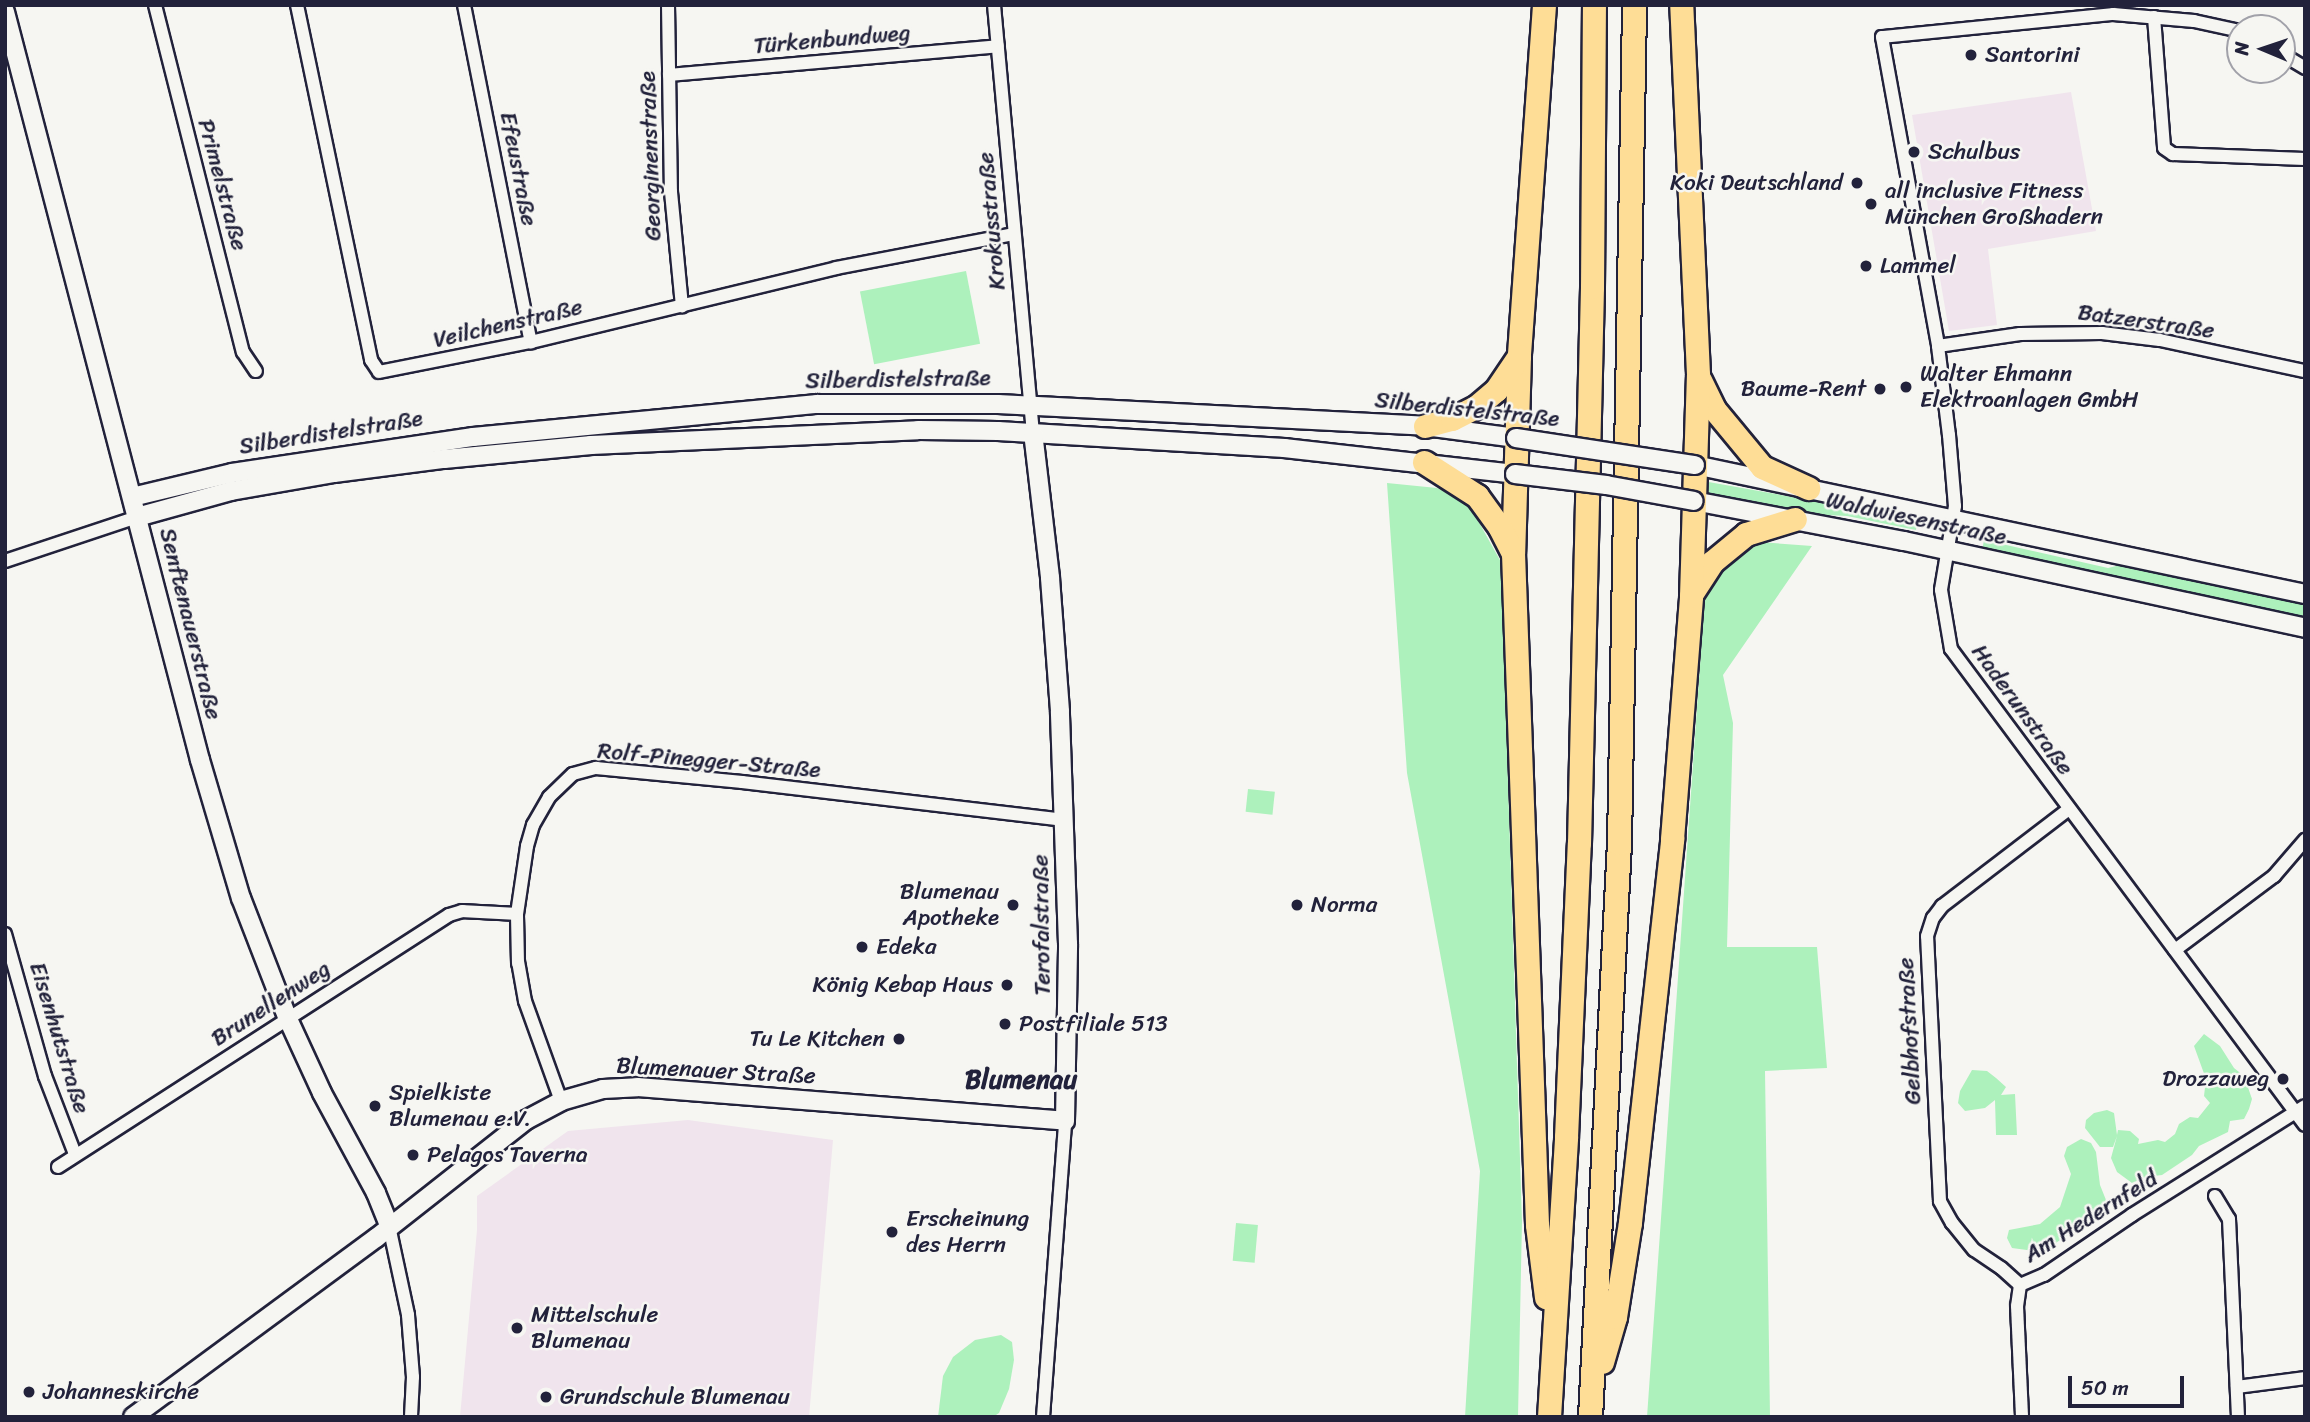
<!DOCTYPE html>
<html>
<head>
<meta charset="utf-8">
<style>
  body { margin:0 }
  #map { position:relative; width:2310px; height:1422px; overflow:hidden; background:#f6f6f2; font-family:Sriracha,sans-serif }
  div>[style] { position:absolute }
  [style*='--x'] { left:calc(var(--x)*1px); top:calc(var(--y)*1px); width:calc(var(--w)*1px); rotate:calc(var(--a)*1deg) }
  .built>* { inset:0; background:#f0e4ed }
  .green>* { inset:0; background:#adf1bc; transform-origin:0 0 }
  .roads { filter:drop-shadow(2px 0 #22223b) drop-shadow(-2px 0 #22223b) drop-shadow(0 2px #22223b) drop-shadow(0 -2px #22223b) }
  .street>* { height:12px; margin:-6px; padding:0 6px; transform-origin:6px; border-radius:6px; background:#f6f6f2 }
  .secondary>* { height:18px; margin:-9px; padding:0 9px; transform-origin:9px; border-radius:9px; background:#f6f6f2 }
  .highway>* { height:23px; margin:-11.5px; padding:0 11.5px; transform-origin:11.5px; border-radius:11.5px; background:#fedd96 }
  .bridges { filter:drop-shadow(2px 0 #22223b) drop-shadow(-2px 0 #22223b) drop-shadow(0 2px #22223b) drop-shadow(0 -2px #22223b) }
  .secondary-bridge>* { height:18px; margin:-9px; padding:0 9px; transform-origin:9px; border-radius:9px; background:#f6f6f2 }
  .dots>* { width:19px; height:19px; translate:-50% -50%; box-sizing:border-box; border:4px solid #f6f6f2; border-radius:50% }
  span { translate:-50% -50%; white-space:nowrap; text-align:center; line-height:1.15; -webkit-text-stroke:5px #f6f6f2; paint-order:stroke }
  .street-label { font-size:23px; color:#22223b }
  .poi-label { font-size:23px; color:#22223b }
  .left { translate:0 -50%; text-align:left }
  .right { translate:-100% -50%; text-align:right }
  .quarter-label { font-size:26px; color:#22223b; font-weight:700 }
  .frame { position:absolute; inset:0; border:7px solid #22223b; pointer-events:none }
  .north { position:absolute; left:2226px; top:14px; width:70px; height:70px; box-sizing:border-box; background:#f6f6f2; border:2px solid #a1a1a9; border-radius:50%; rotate:272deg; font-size:19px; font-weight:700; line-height:28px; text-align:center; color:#22223b }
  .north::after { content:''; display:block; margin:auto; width:24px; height:32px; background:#22223b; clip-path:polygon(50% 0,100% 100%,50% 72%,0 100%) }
  .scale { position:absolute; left:2068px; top:1376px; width:116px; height:32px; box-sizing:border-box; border:4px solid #22223b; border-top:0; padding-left:9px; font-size:21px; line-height:24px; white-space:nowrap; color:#22223b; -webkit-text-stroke:5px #f6f6f2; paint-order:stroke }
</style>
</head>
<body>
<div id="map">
  <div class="built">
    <div style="clip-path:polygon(2071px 92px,2096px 231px,1988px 249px,1997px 325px,1949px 331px,1912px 115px)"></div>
    <div style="clip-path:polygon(688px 1120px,833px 1140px,809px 1417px,460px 1417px,477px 1230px,477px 1196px,568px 1131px)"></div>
  </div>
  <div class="green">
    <div style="left:966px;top:271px;width:74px;height:108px;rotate:79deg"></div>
    <div style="clip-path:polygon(1703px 481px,1826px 503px,1917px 524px,1916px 530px,1847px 516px,1807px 514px,1702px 496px)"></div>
    <div style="clip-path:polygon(1387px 483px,1437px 488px,1457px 496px,1471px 508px,1501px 562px,1522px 1221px,1518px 1417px,1465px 1417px,1480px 1171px,1407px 773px)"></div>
    <div style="clip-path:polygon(1984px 540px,2108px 568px,2125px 564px,2305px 602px,2305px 622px,1982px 551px)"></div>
    <div style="clip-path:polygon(1759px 542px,1812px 546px,1723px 675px,1733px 723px,1727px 947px,1817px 947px,1827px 1068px,1765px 1071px,1770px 1417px,1647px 1417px,1706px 580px)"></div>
    <div style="left:1248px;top:789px;width:27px;height:23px;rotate:6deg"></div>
    <div style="clip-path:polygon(2204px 1034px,2220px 1046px,2234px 1068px,2244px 1076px,2252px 1099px,2249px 1109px,2244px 1119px,2230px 1121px,2228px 1132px,2199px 1146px,2192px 1155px,2162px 1175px,2146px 1177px,2132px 1183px,2117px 1172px,2111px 1158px,2117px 1136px,2113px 1147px,2100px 1147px,2085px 1128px,2086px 1120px,2094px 1113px,2107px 1110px,2114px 1113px,2117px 1135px,2118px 1130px,2130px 1131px,2139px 1139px,2138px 1144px,2158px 1140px,2165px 1142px,2175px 1134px,2179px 1124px,2190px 1117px,2198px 1118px,2210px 1103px,2204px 1096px,2206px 1079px,2194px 1046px)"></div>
    <div style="clip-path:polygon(1972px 1070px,1987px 1071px,1996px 1078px,2006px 1087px,2001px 1095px,2015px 1094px,2017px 1135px,1996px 1135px,1995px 1100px,1985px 1108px,1965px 1111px,1958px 1103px,1960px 1091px)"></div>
    <div style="clip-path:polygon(2081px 1139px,2091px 1143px,2096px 1152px,2100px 1185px,2106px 1200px,2095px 1218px,2054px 1244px,2034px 1251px,2012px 1248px,2007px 1238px,2009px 1230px,2040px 1224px,2060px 1207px,2071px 1174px,2064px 1156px,2067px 1147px)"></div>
    <div style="left:1236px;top:1223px;width:22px;height:38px;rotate:5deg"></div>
    <div style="clip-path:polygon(1001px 1335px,1012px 1342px,1014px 1360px,1009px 1389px,999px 1413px,993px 1417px,938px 1417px,943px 1376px,953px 1357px,975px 1340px)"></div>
  </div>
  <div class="roads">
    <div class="street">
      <div style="--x:155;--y:5;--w:358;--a:75.8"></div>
      <div style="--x:243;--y:352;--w:23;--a:56"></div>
      <div style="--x:297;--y:5;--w:363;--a:78.2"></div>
      <div style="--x:371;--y:360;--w:14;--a:56"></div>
      <div style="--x:379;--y:372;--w:155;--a:-11.2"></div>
      <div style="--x:531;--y:342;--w:314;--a:-13.6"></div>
      <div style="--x:836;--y:268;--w:181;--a:-10.8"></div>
      <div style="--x:464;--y:5;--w:344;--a:78.8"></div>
      <div style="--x:668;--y:5;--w:187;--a:89.1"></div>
      <div style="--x:671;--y:192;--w:115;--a:84.5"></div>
      <div style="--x:994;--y:5;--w:430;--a:84.8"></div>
      <div style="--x:2154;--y:17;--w:131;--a:85.6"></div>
      <div style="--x:2164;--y:148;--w:11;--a:34"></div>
      <div style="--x:2173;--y:154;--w:132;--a:2.2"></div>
      <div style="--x:2240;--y:31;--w:47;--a:-167.7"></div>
      <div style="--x:2194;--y:21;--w:81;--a:-175.1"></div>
      <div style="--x:2113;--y:14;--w:232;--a:174.3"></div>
      <div style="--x:1882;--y:37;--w:314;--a:79.7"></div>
      <div style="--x:1938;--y:346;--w:90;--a:83"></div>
      <div style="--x:1949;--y:435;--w:71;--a:85.2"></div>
      <div style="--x:1955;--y:506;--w:85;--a:99.5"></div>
      <div style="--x:1941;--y:590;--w:60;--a:80.4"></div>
      <div style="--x:1951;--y:649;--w:593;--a:53.36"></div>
      <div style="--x:2282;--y:54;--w:27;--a:31"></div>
      <div style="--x:669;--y:75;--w:330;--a:-5"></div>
      <div style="--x:1938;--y:346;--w:83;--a:-8.3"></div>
      <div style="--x:2020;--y:334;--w:82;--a:-0.7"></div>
      <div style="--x:2102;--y:333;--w:58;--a:6.9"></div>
      <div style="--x:2160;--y:340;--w:148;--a:12.1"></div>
      <div style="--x:5;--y:561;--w:139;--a:-18.4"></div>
      <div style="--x:5;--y:934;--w:148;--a:74.3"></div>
      <div style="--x:45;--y:1076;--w:84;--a:69"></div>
      <div style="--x:2175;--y:950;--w:124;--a:-36.8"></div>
      <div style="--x:2274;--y:876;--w:48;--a:-49.3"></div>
      <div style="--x:561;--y:1101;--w:106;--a:-109.8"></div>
      <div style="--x:525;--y:1001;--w:39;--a:-100"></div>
      <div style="--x:518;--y:963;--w:49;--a:-91.2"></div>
      <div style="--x:517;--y:914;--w:69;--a:-81.6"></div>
      <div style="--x:527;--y:846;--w:22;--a:-74"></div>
      <div style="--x:533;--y:825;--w:32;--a:-60"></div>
      <div style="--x:549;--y:797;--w:33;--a:-44"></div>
      <div style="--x:573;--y:774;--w:24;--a:-15"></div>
      <div style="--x:596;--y:768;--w:147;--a:5.5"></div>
      <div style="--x:742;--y:782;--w:325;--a:6.7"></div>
      <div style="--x:58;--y:1167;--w:465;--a:-32.8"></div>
      <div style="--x:449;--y:915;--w:14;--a:-17"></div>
      <div style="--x:462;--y:911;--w:55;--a:3.1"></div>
      <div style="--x:2215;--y:1196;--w:27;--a:59"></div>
      <div style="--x:2229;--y:1219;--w:198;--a:87.4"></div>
      <div style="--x:389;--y:1226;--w:91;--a:77.9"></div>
      <div style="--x:408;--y:1315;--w:62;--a:85.4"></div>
      <div style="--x:413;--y:1377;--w:40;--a:92.9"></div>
      <div style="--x:2020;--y:1285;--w:25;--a:-138"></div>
      <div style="--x:2001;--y:1268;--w:32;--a:-146"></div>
      <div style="--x:1974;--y:1250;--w:35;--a:-129"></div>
      <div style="--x:1952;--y:1223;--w:25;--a:-119"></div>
      <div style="--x:1940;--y:1201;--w:265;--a:-92.8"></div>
      <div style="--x:1927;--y:936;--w:19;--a:-72"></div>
      <div style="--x:1933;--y:918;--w:15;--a:-53"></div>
      <div style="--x:1942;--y:906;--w:160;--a:-37.4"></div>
      <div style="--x:2020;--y:1285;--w:26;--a:-23"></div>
      <div style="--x:2044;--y:1275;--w:107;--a:-34.3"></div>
      <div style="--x:2132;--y:1215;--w:204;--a:-32.2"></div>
      <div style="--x:2020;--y:1285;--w:21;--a:98"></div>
      <div style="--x:2017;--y:1306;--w:111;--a:87.4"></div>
      <div style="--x:2237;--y:1387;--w:69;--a:-7.5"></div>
      <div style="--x:1043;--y:1417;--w:297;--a:-85.7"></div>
    </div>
    <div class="secondary">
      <div style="--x:5;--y:12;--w:773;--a:75.39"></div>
      <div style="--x:200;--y:760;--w:144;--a:73.5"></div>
      <div style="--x:241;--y:898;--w:130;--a:68.8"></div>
      <div style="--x:288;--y:1019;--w:81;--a:65.3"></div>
      <div style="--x:322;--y:1093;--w:114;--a:61.6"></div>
      <div style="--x:376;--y:1193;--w:35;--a:68"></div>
      <div style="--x:1695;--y:465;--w:623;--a:11.94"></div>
      <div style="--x:132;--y:497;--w:103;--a:-13.5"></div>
      <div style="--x:232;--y:473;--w:244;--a:-8.5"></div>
      <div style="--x:473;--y:437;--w:346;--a:-5.5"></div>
      <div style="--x:817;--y:404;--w:181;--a:0"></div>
      <div style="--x:998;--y:404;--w:428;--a:2.9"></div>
      <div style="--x:1425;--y:426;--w:92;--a:7.5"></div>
      <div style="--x:1694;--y:501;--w:214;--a:10.8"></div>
      <div style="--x:1904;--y:541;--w:410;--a:12.2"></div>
      <div style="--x:137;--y:517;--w:98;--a:-15.5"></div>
      <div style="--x:231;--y:491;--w:105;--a:-9.9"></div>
      <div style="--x:334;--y:473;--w:111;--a:-7.3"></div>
      <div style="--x:444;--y:459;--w:148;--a:-5.4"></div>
      <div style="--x:591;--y:445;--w:327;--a:-2.6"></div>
      <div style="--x:918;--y:430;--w:80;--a:0.7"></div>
      <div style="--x:998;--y:431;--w:287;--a:3.4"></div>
      <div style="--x:1284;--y:448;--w:232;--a:6.4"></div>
      <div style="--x:133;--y:1417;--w:302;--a:-36.4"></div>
      <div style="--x:376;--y:1238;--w:191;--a:-38.2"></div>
      <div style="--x:526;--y:1120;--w:40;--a:-28"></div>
      <div style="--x:561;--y:1101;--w:44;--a:-15.9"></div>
      <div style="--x:603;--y:1089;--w:34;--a:-3"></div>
      <div style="--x:637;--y:1087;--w:429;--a:4.5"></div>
      <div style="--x:1065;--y:1121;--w:177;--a:-89"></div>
      <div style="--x:1068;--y:944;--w:233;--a:-92"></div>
      <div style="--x:1060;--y:711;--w:134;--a:-94.3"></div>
      <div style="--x:1050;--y:577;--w:145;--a:-96.7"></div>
    </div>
    <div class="highway">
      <div style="--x:1544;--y:5;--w:352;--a:94.1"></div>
      <div style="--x:1519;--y:356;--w:197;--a:91.7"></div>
      <div style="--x:1513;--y:553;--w:672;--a:87.95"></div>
      <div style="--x:1537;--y:1225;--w:73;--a:82.9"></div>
      <div style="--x:1700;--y:380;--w:32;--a:64"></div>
      <div style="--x:1714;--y:409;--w:75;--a:50.4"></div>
      <div style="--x:1762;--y:467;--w:51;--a:24.5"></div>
      <div style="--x:1425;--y:426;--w:28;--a:-15"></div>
      <div style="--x:1452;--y:419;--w:28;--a:-27"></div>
      <div style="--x:1477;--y:406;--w:25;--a:-40"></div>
      <div style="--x:1496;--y:390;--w:41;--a:-55.9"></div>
      <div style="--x:1424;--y:462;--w:63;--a:32.7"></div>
      <div style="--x:1477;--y:496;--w:39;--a:54"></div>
      <div style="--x:1500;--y:528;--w:27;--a:63"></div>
      <div style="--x:1692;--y:593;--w:37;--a:-57"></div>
      <div style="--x:1712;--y:562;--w:44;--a:-39.5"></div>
      <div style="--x:1746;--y:534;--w:51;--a:-17"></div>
      <div style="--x:1602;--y:1362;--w:47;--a:-73.9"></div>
      <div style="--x:1615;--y:1317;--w:96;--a:-81"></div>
      <div style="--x:1630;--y:1222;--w:385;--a:-83.7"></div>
      <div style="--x:1672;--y:839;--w:244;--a:-85.5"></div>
      <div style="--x:1691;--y:596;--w:222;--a:-88.2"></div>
      <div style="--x:1698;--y:374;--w:369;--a:-92.6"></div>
      <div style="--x:1549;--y:1417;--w:281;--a:-86.5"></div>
      <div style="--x:1566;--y:1137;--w:294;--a:-87.5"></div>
      <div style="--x:1579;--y:843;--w:556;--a:-88.66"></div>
      <div style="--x:1592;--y:287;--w:282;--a:-89.6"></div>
      <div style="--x:1590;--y:1417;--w:575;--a:-87.11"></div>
      <div style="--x:1619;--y:843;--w:838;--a:-88.97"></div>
    </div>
  </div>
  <div class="bridges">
    <div class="secondary-bridge">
      <div style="--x:1516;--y:438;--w:181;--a:8.6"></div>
      <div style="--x:1515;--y:474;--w:92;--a:6.9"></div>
      <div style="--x:1606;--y:485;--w:89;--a:10.3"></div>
    </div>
  </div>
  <div class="dots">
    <div style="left:1971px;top:55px;background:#22223b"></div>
    <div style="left:1914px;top:152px;background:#22223b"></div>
    <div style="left:1857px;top:183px;background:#22223b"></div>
    <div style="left:1871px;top:204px;background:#22223b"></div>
    <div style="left:1866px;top:266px;background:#22223b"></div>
    <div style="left:1906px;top:387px;background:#22223b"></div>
    <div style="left:1880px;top:389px;background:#22223b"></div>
    <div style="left:1013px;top:905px;background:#22223b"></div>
    <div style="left:1297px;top:905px;background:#22223b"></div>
    <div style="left:862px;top:947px;background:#22223b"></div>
    <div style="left:1007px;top:985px;background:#22223b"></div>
    <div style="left:1005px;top:1024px;background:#22223b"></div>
    <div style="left:899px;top:1039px;background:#22223b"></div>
    <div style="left:2283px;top:1079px;background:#22223b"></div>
    <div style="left:375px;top:1106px;background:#22223b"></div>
    <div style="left:413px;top:1155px;background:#22223b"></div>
    <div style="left:892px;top:1232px;background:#22223b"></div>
    <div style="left:517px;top:1328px;background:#22223b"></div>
    <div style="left:29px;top:1392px;background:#22223b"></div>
    <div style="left:546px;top:1397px;background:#22223b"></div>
  </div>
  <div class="street-label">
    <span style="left:832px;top:40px;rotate:-5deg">Türkenbundweg</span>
    <span style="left:651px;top:156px;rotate:-92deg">Georginenstraße</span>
    <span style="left:518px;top:169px;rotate:79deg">Efeustraße</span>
    <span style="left:222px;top:185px;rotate:75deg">Primelstraße</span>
    <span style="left:992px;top:221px;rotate:-95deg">Krokusstraße</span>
    <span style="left:2146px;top:322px;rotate:8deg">Batzerstraße</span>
    <span style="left:508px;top:324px;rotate:-13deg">Veilchenstraße</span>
    <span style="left:898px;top:380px;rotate:-1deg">Silberdistelstraße</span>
    <span style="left:1467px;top:410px;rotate:6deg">Silberdistelstraße</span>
    <span style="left:331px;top:433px;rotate:-9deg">Silberdistelstraße</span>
    <span style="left:1916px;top:519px;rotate:12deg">Waldwiesenstraße</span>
    <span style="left:190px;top:624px;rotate:76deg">Senftenauerstraße</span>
    <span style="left:2022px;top:710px;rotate:54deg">Haderunstraße</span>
    <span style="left:709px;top:761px;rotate:5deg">Rolf-Pinegger-Straße</span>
    <span style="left:1042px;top:925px;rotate:-91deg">Terofalstraße</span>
    <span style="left:271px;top:1004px;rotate:-33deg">Brunellenweg</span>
    <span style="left:1910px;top:1031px;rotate:-93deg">Gelbhofstraße</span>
    <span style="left:59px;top:1038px;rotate:73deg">Eisenhutstraße</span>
    <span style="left:716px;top:1071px;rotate:3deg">Blumenauer Straße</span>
    <span style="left:2091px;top:1217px;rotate:-32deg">Am Hedernfeld</span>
  </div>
  <div class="poi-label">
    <span class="left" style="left:1985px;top:55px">Santorini</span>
    <span class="left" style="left:1928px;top:152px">Schulbus</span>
    <span class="right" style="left:1843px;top:183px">Koki Deutschland</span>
    <span class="left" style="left:1885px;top:204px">all inclusive Fitness<br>München Großhadern</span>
    <span class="left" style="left:1880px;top:266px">Lammel</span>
    <span class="left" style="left:1920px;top:387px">Walter Ehmann<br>Elektroanlagen GmbH</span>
    <span class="right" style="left:1866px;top:389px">Baume-Rent</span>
    <span class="right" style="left:999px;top:905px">Blumenau<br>Apotheke</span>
    <span class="left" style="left:1311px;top:905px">Norma</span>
    <span class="left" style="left:876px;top:947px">Edeka</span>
    <span class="right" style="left:993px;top:985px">König Kebap Haus</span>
    <span class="left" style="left:1019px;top:1024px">Postfiliale 513</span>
    <span class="right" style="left:885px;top:1039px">Tu Le Kitchen</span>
    <span class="right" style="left:2269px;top:1079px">Drozzaweg</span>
    <span class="left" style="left:389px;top:1106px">Spielkiste<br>Blumenau e.V.</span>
    <span class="left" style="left:427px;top:1155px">Pelagos Taverna</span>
    <span class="left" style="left:906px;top:1232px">Erscheinung<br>des Herrn</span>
    <span class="left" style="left:531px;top:1328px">Mittelschule<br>Blumenau</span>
    <span class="left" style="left:43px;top:1392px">Johanneskirche</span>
    <span class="left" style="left:560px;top:1397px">Grundschule Blumenau</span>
  </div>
  <div class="quarter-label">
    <span style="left:1021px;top:1080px">Blumenau</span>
  </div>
  <div class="frame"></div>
  <div class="north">N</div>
  <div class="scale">50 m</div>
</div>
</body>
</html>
